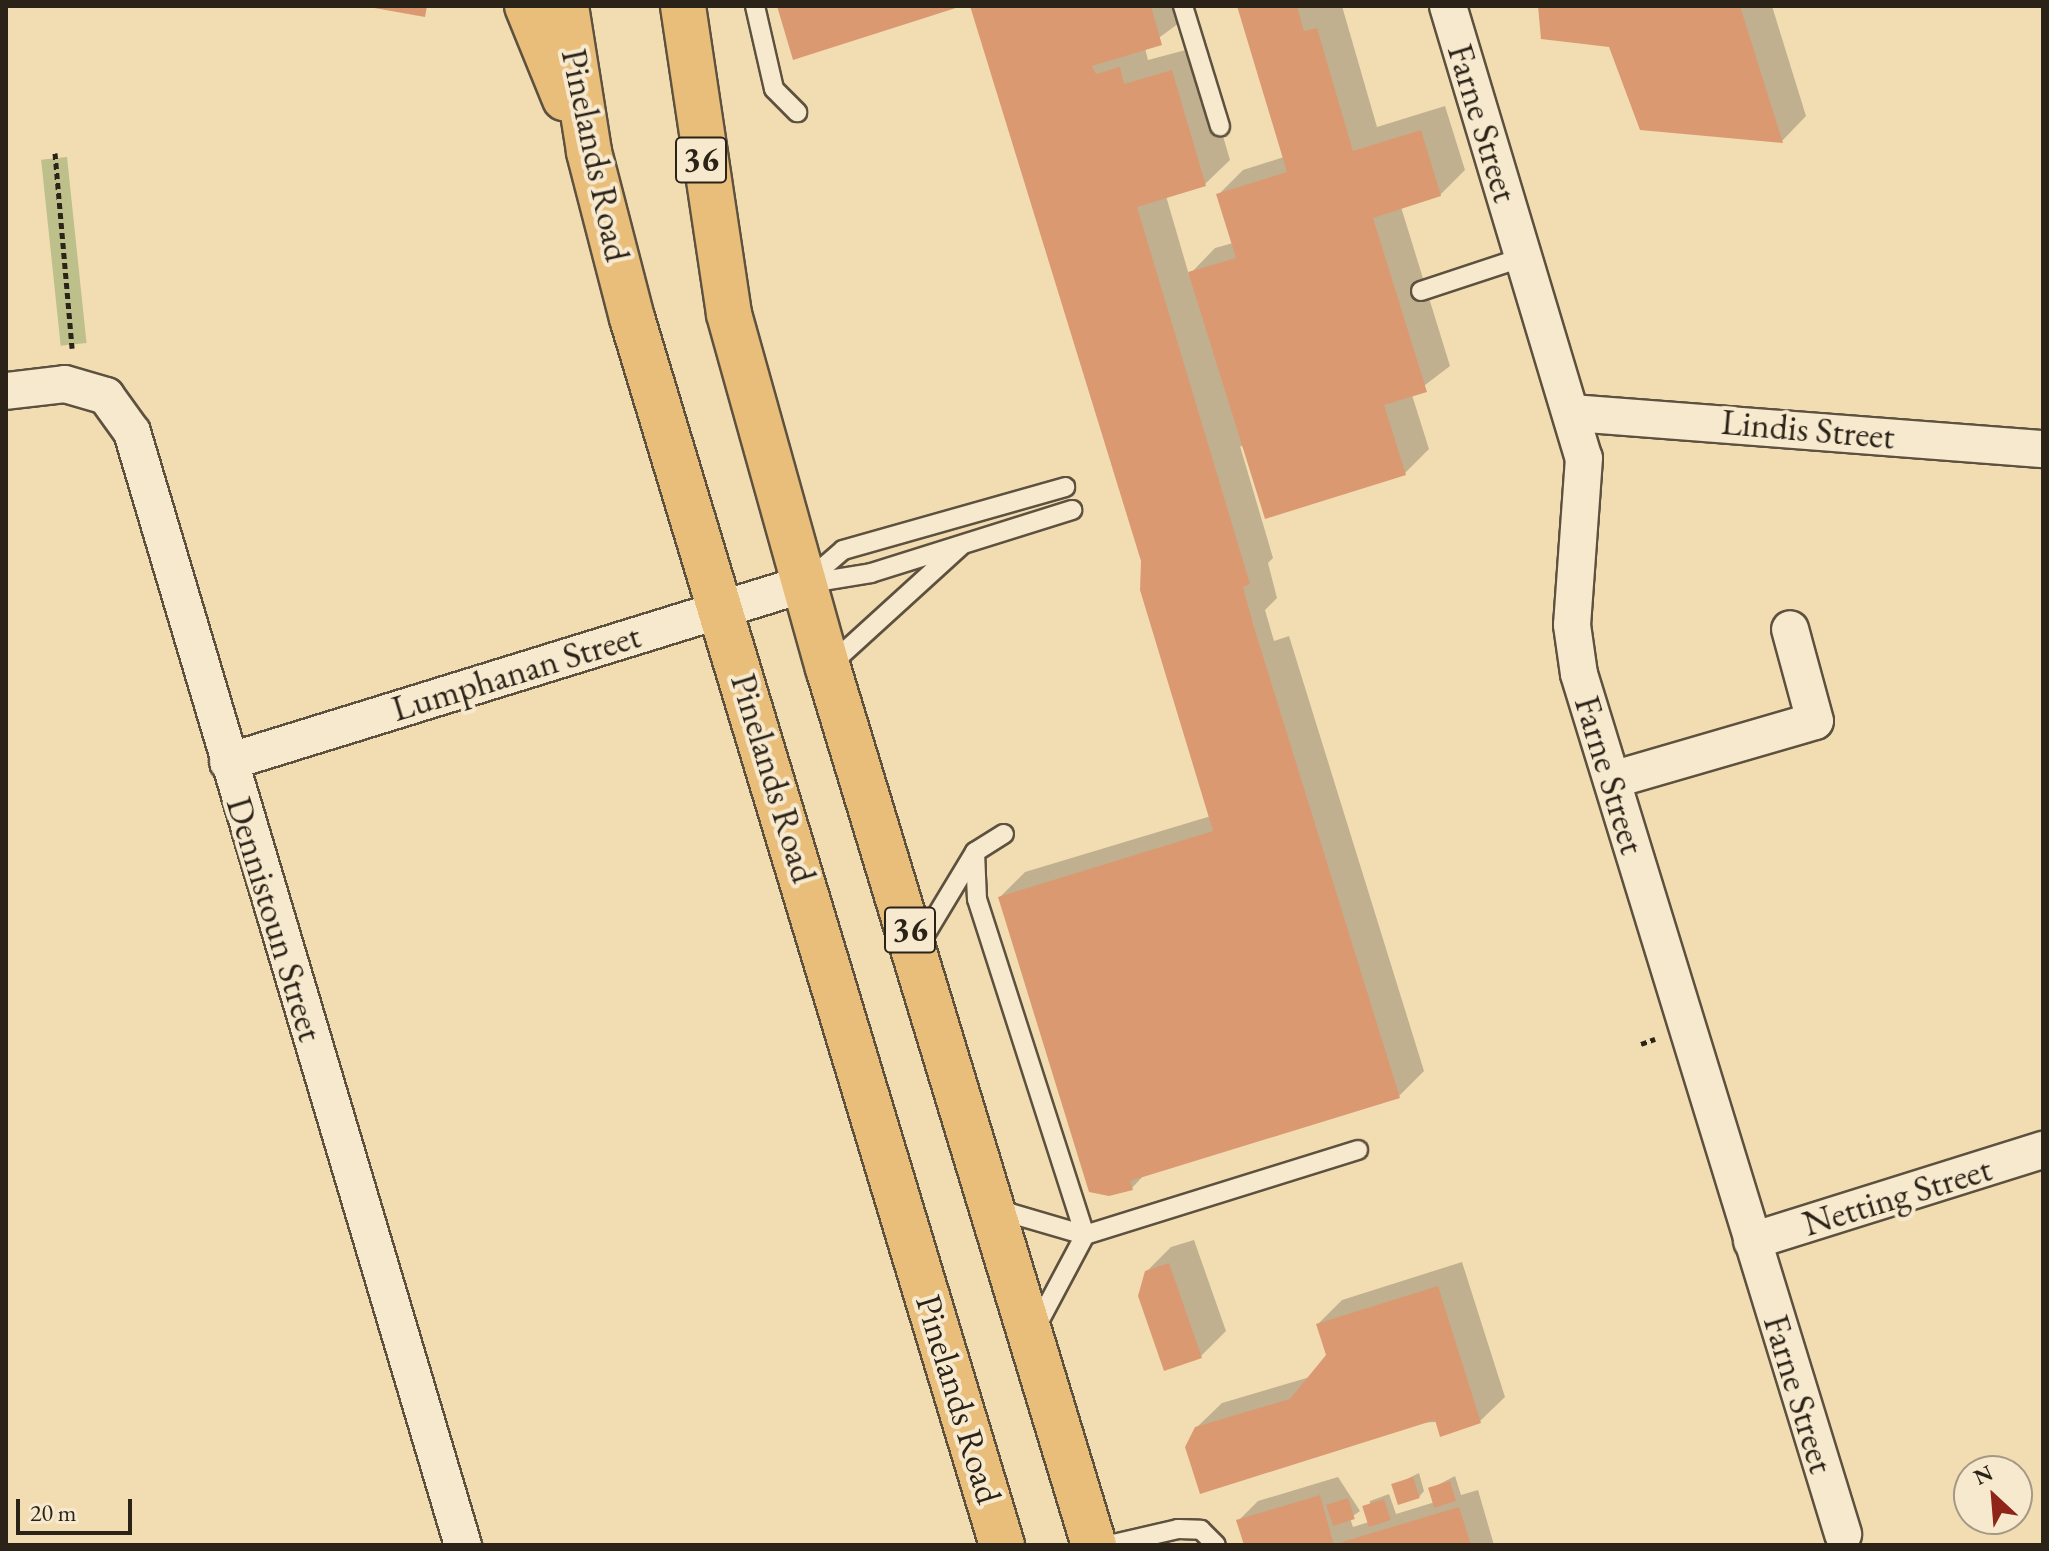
<!DOCTYPE html>
<html>
<head>
<meta charset="utf-8">
<style>
  body { margin:0 }
  #map { position:relative; width:2049px; height:1551px; overflow:hidden; background:#f2ddb3; font-family:"EB Garamond",serif }
  div>[style] { position:absolute }
  [style*='--x'] { left:calc(var(--x)*1px); top:calc(var(--y)*1px); width:calc(var(--w)*1px); rotate:calc(var(--a)*1deg) }
  .green>* { inset:0; background:#bdc08b; transform-origin:0 0 }
  .shadow>* { inset:0; background:#0003 }
  .building>* { inset:0; background:#db9972; transform-origin:0 0 }
  .path>* { height:5px; margin-top:-2.5px; transform-origin:0; background:repeating-linear-gradient(90deg,#2b2218 0 6px,transparent 0 10px) }
  .roads { filter:drop-shadow(2px 0 #5d513f) drop-shadow(-2px 0 #5d513f) drop-shadow(0 2px #5d513f) drop-shadow(0 -2px #5d513f) }
  .service>* { height:18px; margin:-9px; padding:0 9px; transform-origin:9px; border-radius:9px; background:#f7e9ce }
  .minor>* { height:36px; margin:-18px; padding:0 18px; transform-origin:18px; border-radius:18px; background:#f7e9ce }
  .primary>* { height:44px; margin:-22px; padding:0 22px; transform-origin:22px; border-radius:22px; background:#e9be7a }
  span { translate:-50% -50%; white-space:nowrap; text-align:center; line-height:1.15; -webkit-text-stroke:8px #f7e9ce; paint-order:stroke }
  .shield-label span { padding:2px 6px; background:#f7e9ce; border:2px solid; border-radius:6px; -webkit-text-stroke-width:0 }
  .shield-label { font-size:34px; color:#2b2218; font-weight:700 }
  .street-label { font-size:36px; color:#2b2218 }
  .frame { position:absolute; inset:0; border:8px solid #2b2218; pointer-events:none }
  .north { position:absolute; left:1953px; top:1455px; width:80px; height:80px; box-sizing:border-box; background:#f7e9ce; border:2px solid #a59985; border-radius:50%; rotate:334deg; font-size:22px; font-weight:700; line-height:32px; text-align:center; color:#2b2218 }
  .north::after { content:''; display:block; margin:auto; width:28px; height:36px; background:#8f2418; clip-path:polygon(50% 0,100% 100%,50% 72%,0 100%) }
  .scale { position:absolute; left:16px; top:1499px; width:116px; height:36px; box-sizing:border-box; border:4px solid #2b2218; border-top:0; padding-left:10px; font-size:24px; line-height:28px; white-space:nowrap; color:#2b2218; -webkit-text-stroke:6px #f7e9ce; paint-order:stroke }
</style>
</head>
<body>
<div id="map">
  <div class="green">
    <div style="left:67px;top:157px;width:187px;height:26px;rotate:84deg"></div>
  </div>
  <div class="shadow">
    <div style="clip-path:polygon(972px 6px,1182px 6px,1186px 18px,1145px 48px,1148px 60px,1197px 47px,1230px 160px,1205px 184px,1166px 196px,1189px 275px,1215px 248px,1233px 243px,1218px 195px,1243px 170px,1284px 157px,1239px 6px,1342px 6px,1377px 127px,1445px 106px,1465px 170px,1440px 195px,1401px 207px,1450px 366px,1412px 395px,1429px 449px,1405px 473px,1240px 446px,1273px 558px,1268px 563px,1277px 598px,1265px 610px,1274px 641px,1289px 636px,1424px 1071px,1399px 1096px,1145px 1174px,1132px 1188px,1000px 897px,1025px 872px,1211px 816px,1143px 561px)"></div>
    <div style="clip-path:polygon(1544px 6px,1772px 6px,1806px 116px,1782px 141px)"></div>
    <div style="clip-path:polygon(1194px 1240px,1226px 1331px,1201px 1356px,1146px 1272px,1171px 1247px)"></div>
    <div style="clip-path:polygon(1462px 1262px,1505px 1397px,1480px 1421px,1196px 1428px,1222px 1403px,1310px 1377px,1328px 1355px,1318px 1324px,1342px 1300px)"></div>
    <div style="clip-path:polygon(1419px 1473px,1424px 1491px,1419px 1497px,1393px 1486px)"></div>
    <div style="clip-path:polygon(1455px 1476px,1461px 1495px,1478px 1490px,1494px 1545px,1246px 1545px,1239px 1520px,1258px 1501px,1338px 1477px,1360px 1511px,1350px 1518px,1353px 1527px,1369px 1522px,1370px 1501px,1389px 1494px,1396px 1514px,1435px 1502px,1430px 1489px)"></div>
  </div>
  <div class="building">
    <div style="clip-path:polygon(363px 6px,427px 6px,425px 17px)"></div>
    <div style="clip-path:polygon(777px 6px,959px 6px,959px 7px,793px 60px)"></div>
    <div style="clip-path:polygon(970px 6px,1151px 6px,1162px 45px,1092px 66px,1096px 74px,1120px 67px,1124px 84px,1172px 70px,1206px 186px,1137px 207px,1250px 584px,1243px 587px,1253px 624px,1400px 1098px,1130px 1181px,1133px 1190px,1109px 1196px,1089px 1192px,998px 897px,1213px 831px,1140px 590px,1141px 561px)"></div>
    <div style="clip-path:polygon(1237px 6px,1297px 6px,1304px 31px,1317px 28px,1353px 151px,1421px 130px,1441px 196px,1373px 218px,1427px 392px,1384px 405px,1406px 475px,1265px 519px,1188px 272px,1236px 258px,1216px 194px,1287px 172px)"></div>
    <div style="clip-path:polygon(1538px 6px,1740px 6px,1783px 143px,1640px 130px,1609px 47px,1541px 39px)"></div>
    <div style="clip-path:polygon(1169px 1263px,1202px 1358px,1164px 1371px,1138px 1296px,1145px 1271px)"></div>
    <div style="clip-path:polygon(1438px 1286px,1481px 1423px,1440px 1437px,1435px 1420px,1200px 1494px,1185px 1447px,1195px 1427px,1290px 1399px,1326px 1355px,1316px 1324px)"></div>
    <div style="left:1413px;top:1477px;width:22px;height:23px;rotate:72deg"></div>
    <div style="left:1450px;top:1481px;width:21px;height:23px;rotate:73deg"></div>
    <div style="clip-path:polygon(1320px 1495px,1334px 1545px,1244px 1545px,1236px 1520px)"></div>
    <div style="left:1348px;top:1498px;width:22px;height:23px;rotate:72deg"></div>
    <div style="left:1384px;top:1499px;width:22px;height:23px;rotate:72deg"></div>
    <div style="clip-path:polygon(1459px 1507px,1471px 1545px,1335px 1545px,1335px 1544px)"></div>
  </div>
  <div class="path">
    <div style="--x:55;--y:153;--w:196;--a:85"></div>
    <div style="--x:1641;--y:1044;--w:15;--a:-20"></div>
  </div>
  <div class="roads">
    <div class="service">
      <div style="--x:755;--y:6;--w:85;--a:77.1"></div>
      <div style="--x:774;--y:89;--w:33;--a:45"></div>
      <div style="--x:1183;--y:6;--w:126;--a:72.9"></div>
      <div style="--x:1421;--y:291;--w:108;--a:-18.3"></div>
      <div style="--x:805;--y:583;--w:50;--a:-41"></div>
      <div style="--x:843;--y:550;--w:231;--a:-15.8"></div>
      <div style="--x:804;--y:584;--w:68;--a:-9.3"></div>
      <div style="--x:871;--y:573;--w:211;--a:-17.4"></div>
      <div style="--x:830;--y:665;--w:177;--a:-42.3"></div>
      <div style="--x:975;--y:852;--w:47;--a:87.6"></div>
      <div style="--x:977;--y:899;--w:353;--a:72.2"></div>
      <div style="--x:1085;--y:1235;--w:109;--a:118"></div>
      <div style="--x:917;--y:948;--w:112;--a:-58.9"></div>
      <div style="--x:975;--y:852;--w:34;--a:-32"></div>
      <div style="--x:996;--y:1209;--w:93;--a:16.3"></div>
      <div style="--x:1085;--y:1235;--w:286;--a:-17.3"></div>
      <div style="--x:1109;--y:1545;--w:71;--a:-13.1"></div>
      <div style="--x:1178;--y:1529;--w:23;--a:2"></div>
      <div style="--x:1201;--y:1530;--w:21;--a:45"></div>
    </div>
    <div class="minor">
      <div style="--x:1448;--y:6;--w:472;--a:73.3"></div>
      <div style="--x:1584;--y:458;--w:167;--a:94.1"></div>
      <div style="--x:1572;--y:625;--w:49;--a:81.9"></div>
      <div style="--x:1579;--y:674;--w:900;--a:72.93"></div>
      <div style="--x:6;--y:391;--w:59;--a:-6.8"></div>
      <div style="--x:65;--y:384;--w:43;--a:16.3"></div>
      <div style="--x:106;--y:396;--w:44;--a:54.2"></div>
      <div style="--x:132;--y:432;--w:1161;--a:73.44"></div>
      <div style="--x:1573;--y:413;--w:471;--a:4.4"></div>
      <div style="--x:228;--y:762;--w:603;--a:-17.17"></div>
      <div style="--x:1612;--y:780;--w:211;--a:-16.2"></div>
      <div style="--x:1815;--y:721;--w:95;--a:-105.2"></div>
      <div style="--x:1752;--y:1241;--w:305;--a:-17.4"></div>
    </div>
    <div class="primary">
      <div style="--x:527;--y:6;--w:100;--a:67.8"></div>
      <div style="--x:566;--y:6;--w:148;--a:81"></div>
      <div style="--x:589;--y:152;--w:171;--a:75.5"></div>
      <div style="--x:632;--y:318;--w:1282;--a:73.22"></div>
      <div style="--x:683;--y:6;--w:311;--a:81.5"></div>
      <div style="--x:729;--y:314;--w:368;--a:74.4"></div>
      <div style="--x:828;--y:668;--w:916;--a:73.13"></div>
    </div>
  </div>
  <div class="shield-label">
    <span style="left:701px;top:160px">36</span>
    <span style="left:910px;top:930px">36</span>
  </div>
  <div class="street-label">
    <span style="left:1483px;top:123px;rotate:73deg">Farne Street</span>
    <span style="left:596px;top:155px;rotate:78deg">Pinelands Road</span>
    <span style="left:1808px;top:429px;rotate:5deg">Lindis Street</span>
    <span style="left:516px;top:672px;rotate:-17deg">Lumphanan Street</span>
    <span style="left:1610px;top:775px;rotate:73deg">Farne Street</span>
    <span style="left:774px;top:778px;rotate:73deg">Pinelands Road</span>
    <span style="left:275px;top:919px;rotate:73deg">Dennistoun Street</span>
    <span style="left:1897px;top:1196px;rotate:-17deg">Netting Street</span>
    <span style="left:1799px;top:1394px;rotate:73deg">Farne Street</span>
    <span style="left:959px;top:1399px;rotate:73deg">Pinelands Road</span>
  </div>
  <div class="frame"></div>
  <div class="north">N</div>
  <div class="scale">20 m</div>
</div>
</body>
</html>
